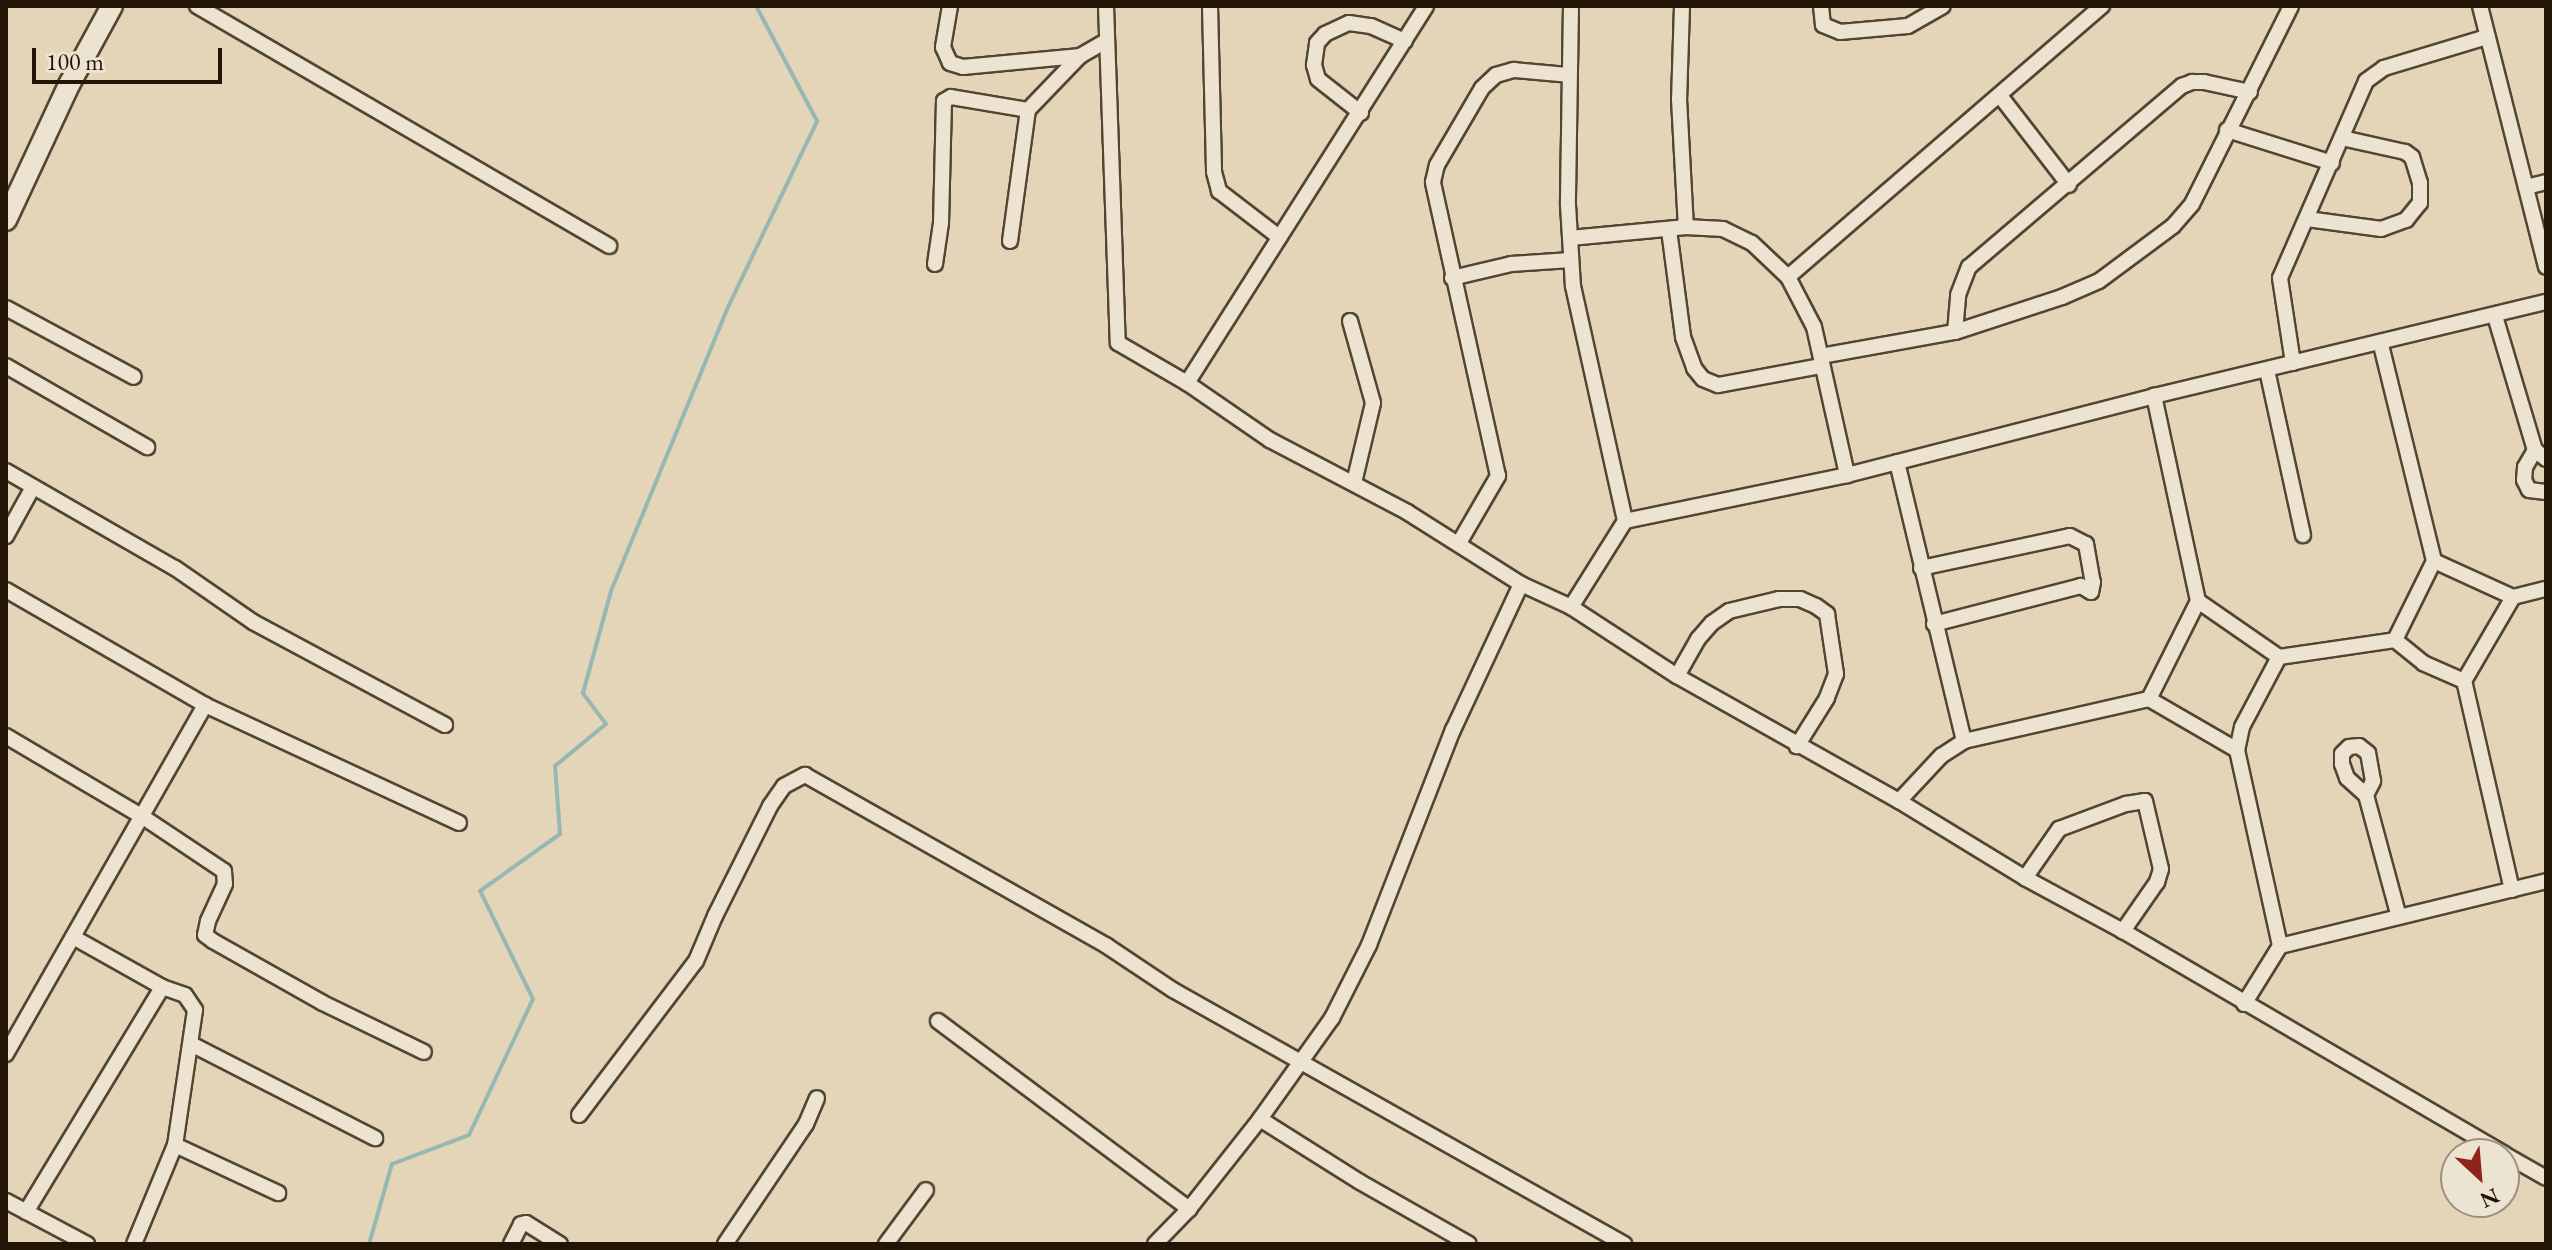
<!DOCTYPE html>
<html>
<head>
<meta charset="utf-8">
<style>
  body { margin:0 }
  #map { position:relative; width:2552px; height:1250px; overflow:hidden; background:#e4d4b8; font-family:"EB Garamond",serif }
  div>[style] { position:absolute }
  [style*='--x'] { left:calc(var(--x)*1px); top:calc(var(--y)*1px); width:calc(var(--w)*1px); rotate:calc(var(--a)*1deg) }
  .stream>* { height:4px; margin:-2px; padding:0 2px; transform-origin:2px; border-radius:2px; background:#95b8b3 }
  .roads { filter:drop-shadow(2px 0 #524532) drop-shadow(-2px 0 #524532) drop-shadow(0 2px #524532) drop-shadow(0 -2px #524532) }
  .street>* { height:14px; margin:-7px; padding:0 7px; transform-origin:7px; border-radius:7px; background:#ede3d1 }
  .secondary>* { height:20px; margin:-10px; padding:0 10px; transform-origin:10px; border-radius:10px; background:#ede3d1 }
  span { translate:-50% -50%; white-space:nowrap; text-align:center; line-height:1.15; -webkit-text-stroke:8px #ede3d1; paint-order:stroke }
  .frame { position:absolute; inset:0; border:8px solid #221505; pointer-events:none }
  .north { position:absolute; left:2440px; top:1138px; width:80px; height:80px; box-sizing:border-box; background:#ede3d1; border:2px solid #9c917f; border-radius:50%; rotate:154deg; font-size:22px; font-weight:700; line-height:32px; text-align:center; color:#221505 }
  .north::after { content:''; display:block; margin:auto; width:28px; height:36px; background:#8f2418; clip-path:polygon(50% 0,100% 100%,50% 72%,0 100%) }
  .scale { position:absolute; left:32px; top:48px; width:190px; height:36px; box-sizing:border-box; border:4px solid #221505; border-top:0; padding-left:10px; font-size:24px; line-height:28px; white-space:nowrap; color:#221505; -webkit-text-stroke:6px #ede3d1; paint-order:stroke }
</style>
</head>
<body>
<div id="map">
  <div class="stream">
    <div style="--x:369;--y:1244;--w:83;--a:-74"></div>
    <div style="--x:392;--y:1164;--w:82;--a:-20.6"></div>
    <div style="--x:469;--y:1135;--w:150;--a:-64.8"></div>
    <div style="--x:533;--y:999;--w:120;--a:-116.1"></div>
    <div style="--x:480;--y:891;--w:98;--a:-35.5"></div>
    <div style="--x:560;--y:834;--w:68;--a:-94.2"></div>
    <div style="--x:555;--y:766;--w:66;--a:-39.5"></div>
    <div style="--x:606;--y:724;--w:39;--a:-127"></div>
    <div style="--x:583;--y:693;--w:106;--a:-74.6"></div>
    <div style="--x:611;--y:591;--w:309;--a:-67.6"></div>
    <div style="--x:729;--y:305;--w:204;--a:-64.4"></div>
    <div style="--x:817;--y:121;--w:130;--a:-117.9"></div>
  </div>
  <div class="roads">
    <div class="street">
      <div style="--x:197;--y:6;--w:477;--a:30.2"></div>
      <div style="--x:950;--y:6;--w:42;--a:99.7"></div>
      <div style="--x:943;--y:47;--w:17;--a:66"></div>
      <div style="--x:950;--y:63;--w:14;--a:17"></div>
      <div style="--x:963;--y:67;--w:118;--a:-5.4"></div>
      <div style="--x:1106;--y:6;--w:337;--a:88"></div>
      <div style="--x:1118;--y:343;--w:80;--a:30.1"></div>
      <div style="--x:1187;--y:383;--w:101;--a:34.5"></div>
      <div style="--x:1270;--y:440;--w:155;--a:27.7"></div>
      <div style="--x:1407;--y:512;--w:135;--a:32.3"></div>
      <div style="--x:1521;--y:584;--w:55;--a:24.7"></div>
      <div style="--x:1571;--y:607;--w:126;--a:33.1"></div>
      <div style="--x:1677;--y:676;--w:255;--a:29.4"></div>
      <div style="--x:1899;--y:801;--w:148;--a:31.4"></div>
      <div style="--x:2025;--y:878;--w:111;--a:28.4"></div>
      <div style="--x:2123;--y:931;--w:441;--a:30.3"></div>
      <div style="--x:1210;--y:6;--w:166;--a:88.6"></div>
      <div style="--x:1214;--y:172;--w:20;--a:75"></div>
      <div style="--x:1219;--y:191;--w:76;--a:37.5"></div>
      <div style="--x:1571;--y:6;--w:199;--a:90.9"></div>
      <div style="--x:1568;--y:205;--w:81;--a:86.5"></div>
      <div style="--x:1573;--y:286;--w:241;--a:77.5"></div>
      <div style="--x:1625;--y:521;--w:227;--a:-11.7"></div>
      <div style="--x:1847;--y:475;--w:317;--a:-14.4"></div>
      <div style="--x:2154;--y:396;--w:403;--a:-13.5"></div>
      <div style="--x:1682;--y:6;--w:93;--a:91.8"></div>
      <div style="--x:1679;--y:99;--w:128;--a:86.9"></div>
      <div style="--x:1821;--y:6;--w:19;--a:84"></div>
      <div style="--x:1823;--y:25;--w:18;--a:22"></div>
      <div style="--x:1840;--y:32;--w:68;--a:-5"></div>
      <div style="--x:1908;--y:26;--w:40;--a:-29.7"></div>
      <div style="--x:2480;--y:6;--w:269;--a:75.8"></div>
      <div style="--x:2001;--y:97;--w:111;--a:52.3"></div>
      <div style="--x:1361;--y:113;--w:55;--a:-141.7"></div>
      <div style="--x:1318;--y:79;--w:15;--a:-106"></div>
      <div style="--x:1314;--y:65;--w:22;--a:-82"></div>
      <div style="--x:1317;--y:43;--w:12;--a:-48"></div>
      <div style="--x:1325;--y:34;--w:26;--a:-25"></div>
      <div style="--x:1349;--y:23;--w:22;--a:8"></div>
      <div style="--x:1371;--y:26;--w:37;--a:24"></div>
      <div style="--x:2227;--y:130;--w:110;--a:17.4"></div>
      <div style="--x:2526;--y:187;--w:21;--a:-14"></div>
      <div style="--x:2307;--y:219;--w:75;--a:7.7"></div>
      <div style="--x:2381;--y:229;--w:27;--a:-20"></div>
      <div style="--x:2406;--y:220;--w:22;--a:-51"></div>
      <div style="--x:2420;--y:203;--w:20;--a:-90"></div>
      <div style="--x:2420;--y:183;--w:27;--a:-107"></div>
      <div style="--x:2412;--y:157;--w:9;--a:-144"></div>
      <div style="--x:2405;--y:152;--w:65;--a:-167.5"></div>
      <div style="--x:1669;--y:230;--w:108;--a:82.5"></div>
      <div style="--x:1683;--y:337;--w:33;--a:70"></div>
      <div style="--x:1694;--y:368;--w:14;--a:51"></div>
      <div style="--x:1703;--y:379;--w:16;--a:22"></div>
      <div style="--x:1718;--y:385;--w:105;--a:-10.5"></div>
      <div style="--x:1570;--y:238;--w:117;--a:-5.4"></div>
      <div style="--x:1686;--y:227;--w:37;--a:3"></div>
      <div style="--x:1723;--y:229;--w:32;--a:26"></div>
      <div style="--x:1752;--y:243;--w:50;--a:43.4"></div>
      <div style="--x:1788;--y:277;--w:56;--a:62.5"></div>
      <div style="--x:1814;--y:327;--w:152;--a:77.4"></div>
      <div style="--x:1010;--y:241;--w:132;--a:-82.2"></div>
      <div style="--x:1028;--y:110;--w:75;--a:-46.1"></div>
      <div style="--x:1080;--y:56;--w:30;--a:-30"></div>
      <div style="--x:935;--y:264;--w:41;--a:-81.7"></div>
      <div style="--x:941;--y:223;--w:122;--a:-88.6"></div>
      <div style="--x:944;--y:101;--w:8;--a:-30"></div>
      <div style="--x:951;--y:97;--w:78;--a:9.6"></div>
      <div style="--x:1788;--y:277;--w:415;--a:-40.8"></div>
      <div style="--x:1452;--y:278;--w:61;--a:-13.3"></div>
      <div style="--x:1511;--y:264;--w:60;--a:-3.8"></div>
      <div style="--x:6;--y:308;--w:145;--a:28.3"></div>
      <div style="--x:2495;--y:316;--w:140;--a:73.4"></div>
      <div style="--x:2535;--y:450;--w:14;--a:39"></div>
      <div style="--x:1350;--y:321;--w:85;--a:74.3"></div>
      <div style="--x:1373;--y:403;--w:82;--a:103.4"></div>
      <div style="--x:1955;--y:332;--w:37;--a:-85"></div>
      <div style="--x:1958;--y:295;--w:30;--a:-69"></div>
      <div style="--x:1969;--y:267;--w:280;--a:-40.4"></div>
      <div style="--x:2182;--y:86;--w:11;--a:-22"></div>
      <div style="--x:2192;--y:82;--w:12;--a:0"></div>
      <div style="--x:2204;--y:82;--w:47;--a:12.3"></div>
      <div style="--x:2381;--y:345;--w:222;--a:76.2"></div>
      <div style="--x:2434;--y:561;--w:88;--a:116.3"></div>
      <div style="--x:1821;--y:356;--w:136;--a:-10.2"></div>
      <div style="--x:1955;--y:332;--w:113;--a:-18.1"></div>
      <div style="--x:2062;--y:297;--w:40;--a:-23.4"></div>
      <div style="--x:2099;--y:281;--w:92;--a:-36.6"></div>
      <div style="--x:2173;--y:226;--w:29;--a:-49"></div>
      <div style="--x:2192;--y:204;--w:221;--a:-63.4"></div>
      <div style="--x:2293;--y:363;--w:86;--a:-98.7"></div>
      <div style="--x:2280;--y:278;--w:215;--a:-66.4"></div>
      <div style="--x:2366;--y:81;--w:22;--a:-36"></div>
      <div style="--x:2384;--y:68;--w:108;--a:-16.8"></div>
      <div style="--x:6;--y:366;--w:163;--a:29.9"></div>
      <div style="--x:2267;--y:370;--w:169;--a:77.7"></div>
      <div style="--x:1187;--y:383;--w:446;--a:-57.6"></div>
      <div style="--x:2535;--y:450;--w:20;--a:120"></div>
      <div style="--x:2525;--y:467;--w:13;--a:94"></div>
      <div style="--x:2524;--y:480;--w:11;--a:63"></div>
      <div style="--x:2529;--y:490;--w:17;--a:7"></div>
      <div style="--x:1897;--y:462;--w:287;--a:76.5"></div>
      <div style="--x:6;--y:471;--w:195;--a:29.9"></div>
      <div style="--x:175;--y:568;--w:95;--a:34.7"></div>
      <div style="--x:253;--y:622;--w:218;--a:28.2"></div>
      <div style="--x:6;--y:536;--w:56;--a:-61.1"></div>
      <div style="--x:1459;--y:543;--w:78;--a:-59.8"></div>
      <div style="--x:1498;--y:476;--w:301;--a:-102.5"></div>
      <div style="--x:1433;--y:182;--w:17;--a:-77"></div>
      <div style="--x:1437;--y:165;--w:89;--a:-59.7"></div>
      <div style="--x:1482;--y:88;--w:19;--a:-43"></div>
      <div style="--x:1496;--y:75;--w:19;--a:-16"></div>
      <div style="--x:1514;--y:70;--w:55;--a:5.2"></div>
      <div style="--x:2434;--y:561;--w:87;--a:24.5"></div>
      <div style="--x:2513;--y:597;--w:34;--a:-14"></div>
      <div style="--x:1921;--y:568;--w:152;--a:-12.1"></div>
      <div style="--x:2070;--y:536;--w:18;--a:27"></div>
      <div style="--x:2086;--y:544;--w:39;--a:80"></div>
      <div style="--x:2093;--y:582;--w:10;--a:101"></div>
      <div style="--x:2091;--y:592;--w:12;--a:-149"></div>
      <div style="--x:2081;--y:586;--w:152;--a:165.5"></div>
      <div style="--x:6;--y:590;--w:230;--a:30"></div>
      <div style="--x:205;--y:705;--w:280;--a:24.9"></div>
      <div style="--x:2198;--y:601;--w:98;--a:34.7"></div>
      <div style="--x:2279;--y:657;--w:117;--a:-8.3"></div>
      <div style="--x:2395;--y:640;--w:36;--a:39"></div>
      <div style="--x:2423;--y:663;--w:45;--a:23.7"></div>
      <div style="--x:1571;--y:607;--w:102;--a:-57.9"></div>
      <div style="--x:2279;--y:657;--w:79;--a:117.9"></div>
      <div style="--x:2242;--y:727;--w:24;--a:102"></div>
      <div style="--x:2237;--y:750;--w:201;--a:77.6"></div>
      <div style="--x:1677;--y:676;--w:43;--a:-60.4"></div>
      <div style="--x:1698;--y:639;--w:21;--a:-49"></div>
      <div style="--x:1712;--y:623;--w:21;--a:-35"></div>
      <div style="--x:1729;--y:611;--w:51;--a:-13.5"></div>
      <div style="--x:1779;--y:599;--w:21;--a:0"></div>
      <div style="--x:1800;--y:599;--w:17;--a:24"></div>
      <div style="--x:1816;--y:606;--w:14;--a:36"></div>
      <div style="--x:1827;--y:614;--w:61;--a:81.5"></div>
      <div style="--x:1836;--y:674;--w:26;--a:111"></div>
      <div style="--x:1827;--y:698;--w:57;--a:122"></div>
      <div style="--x:2149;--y:699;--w:110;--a:-63.4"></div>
      <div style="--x:2198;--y:601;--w:210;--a:-102.1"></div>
      <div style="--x:6;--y:736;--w:159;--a:30.6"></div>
      <div style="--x:143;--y:817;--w:97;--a:33.7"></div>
      <div style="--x:224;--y:871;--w:13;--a:86"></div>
      <div style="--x:225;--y:884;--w:41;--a:114.7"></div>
      <div style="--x:208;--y:921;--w:14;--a:102"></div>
      <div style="--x:205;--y:935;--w:10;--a:37"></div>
      <div style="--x:213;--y:941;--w:126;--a:29.4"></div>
      <div style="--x:323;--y:1003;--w:112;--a:25.9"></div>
      <div style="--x:2366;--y:795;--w:16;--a:-63"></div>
      <div style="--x:2373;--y:781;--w:28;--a:-100"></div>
      <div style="--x:2368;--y:753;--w:11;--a:-142"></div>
      <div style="--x:2359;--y:746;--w:10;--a:174"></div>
      <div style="--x:2349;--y:747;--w:10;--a:135"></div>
      <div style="--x:2342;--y:754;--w:10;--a:90"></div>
      <div style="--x:2342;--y:764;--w:15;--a:70"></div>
      <div style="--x:2347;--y:778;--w:25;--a:42"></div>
      <div style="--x:2366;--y:795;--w:126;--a:74.9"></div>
      <div style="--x:1899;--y:801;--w:62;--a:-47"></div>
      <div style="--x:1941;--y:756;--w:27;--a:-33"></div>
      <div style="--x:1964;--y:741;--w:190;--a:-12.8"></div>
      <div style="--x:2149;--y:699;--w:102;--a:30.1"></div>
      <div style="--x:2025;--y:878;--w:60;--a:-55.2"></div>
      <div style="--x:2059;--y:829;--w:72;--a:-20.5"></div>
      <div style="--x:2126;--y:804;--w:19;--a:-9"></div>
      <div style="--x:2145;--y:801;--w:70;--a:76.8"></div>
      <div style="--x:2161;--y:869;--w:14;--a:107"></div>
      <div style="--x:2157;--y:882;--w:60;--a:124.8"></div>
      <div style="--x:2512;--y:890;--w:214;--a:-102.9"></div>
      <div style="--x:2464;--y:681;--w:97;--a:-59.7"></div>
      <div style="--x:73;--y:937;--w:102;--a:29.3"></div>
      <div style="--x:162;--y:987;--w:24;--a:19"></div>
      <div style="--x:185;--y:995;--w:18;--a:56"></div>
      <div style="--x:195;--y:1010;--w:136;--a:98.4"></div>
      <div style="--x:175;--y:1145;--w:107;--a:112.5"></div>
      <div style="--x:2244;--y:1004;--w:68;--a:-58.2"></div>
      <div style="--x:2280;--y:946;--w:274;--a:-13.7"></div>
      <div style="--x:938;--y:1021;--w:314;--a:36.8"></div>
      <div style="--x:191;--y:1044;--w:207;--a:27.1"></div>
      <div style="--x:6;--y:1054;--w:402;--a:-60.3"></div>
      <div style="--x:579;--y:1115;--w:193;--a:-52.8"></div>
      <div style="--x:696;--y:961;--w:49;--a:-67.1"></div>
      <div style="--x:715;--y:916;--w:123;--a:-63.4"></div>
      <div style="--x:770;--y:806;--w:24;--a:-55"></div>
      <div style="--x:784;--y:786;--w:24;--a:-28"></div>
      <div style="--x:805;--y:775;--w:347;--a:29.5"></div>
      <div style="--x:1107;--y:946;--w:79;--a:33.7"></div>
      <div style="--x:1173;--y:990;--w:518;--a:29.39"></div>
      <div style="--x:1260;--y:1119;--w:118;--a:32.2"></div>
      <div style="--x:1360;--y:1182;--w:125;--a:29.6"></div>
      <div style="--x:175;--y:1145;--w:114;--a:25"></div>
      <div style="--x:2504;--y:1154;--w:48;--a:29.7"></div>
      <div style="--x:6;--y:1201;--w:92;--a:28"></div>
      <div style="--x:26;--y:1212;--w:263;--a:-58.8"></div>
      <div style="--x:511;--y:1244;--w:22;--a:-63"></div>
      <div style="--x:521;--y:1224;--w:5;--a:-11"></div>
      <div style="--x:526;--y:1223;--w:40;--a:32"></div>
      <div style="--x:725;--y:1244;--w:145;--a:-56"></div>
      <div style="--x:806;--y:1124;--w:28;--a:-67"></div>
      <div style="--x:886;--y:1244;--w:67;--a:-53.5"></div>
      <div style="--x:1155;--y:1244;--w:49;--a:-45.8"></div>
      <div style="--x:1189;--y:1209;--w:115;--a:-51.7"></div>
      <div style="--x:1260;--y:1119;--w:124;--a:-54.5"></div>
      <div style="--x:1332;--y:1018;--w:82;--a:-63.1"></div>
      <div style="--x:1369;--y:945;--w:231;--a:-68.7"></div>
      <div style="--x:1453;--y:730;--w:161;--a:-65"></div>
    </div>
    <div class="secondary">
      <div style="--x:6;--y:220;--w:151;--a:-65"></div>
      <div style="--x:70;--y:83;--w:88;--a:-61.4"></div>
    </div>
  </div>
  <div class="frame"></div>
  <div class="north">N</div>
  <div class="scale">100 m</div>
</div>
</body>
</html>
